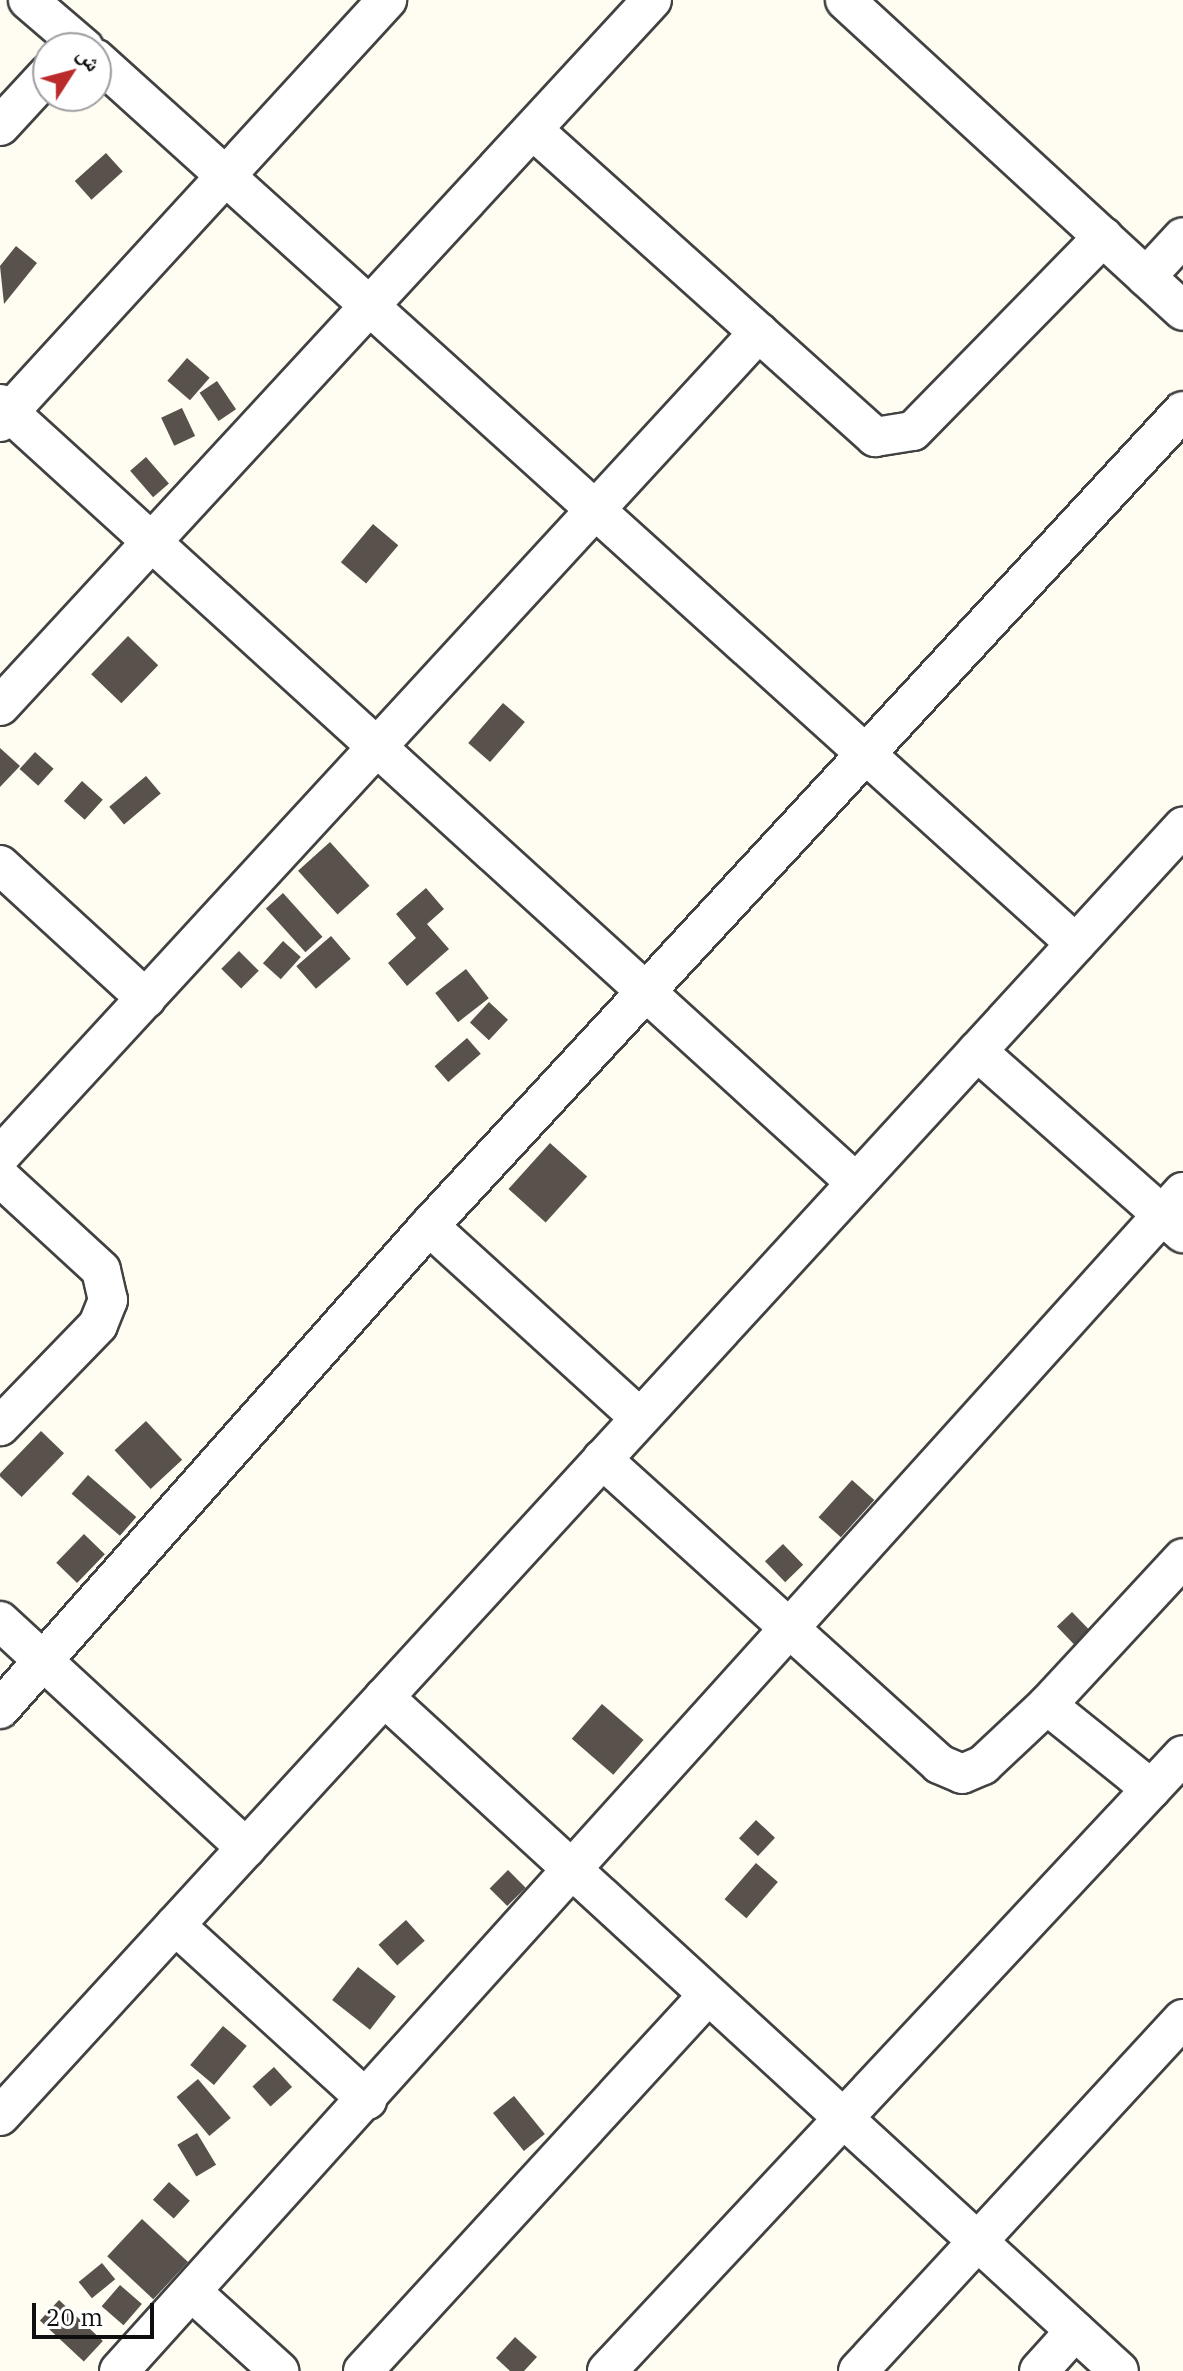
<!DOCTYPE html>
<html>
<head>
<meta charset="utf-8">
<style>
  body { margin:0 }
  #map { position:relative; width:1183px; height:2371px; overflow:hidden; background:#fffdf2; font-family:"IBM Plex Serif","Noto Naskh Arabic",serif }
  div>[style] { position:absolute }
  [style*='--x'] { left:calc(var(--x)*1px); top:calc(var(--y)*1px); width:calc(var(--w)*1px); rotate:calc(var(--a)*1deg) }
  .building>* { inset:0; background:#58514c; transform-origin:0 0 }
  .roads { filter:drop-shadow(2px 0 #424242) drop-shadow(-2px 0 #424242) drop-shadow(0 2px #424242) drop-shadow(0 -2px #424242) }
  .minor>* { height:38px; margin:-19px; padding:0 19px; transform-origin:19px; border-radius:19px; background:#fff }
  span { translate:-50% -50%; white-space:nowrap; text-align:center; line-height:1.15; -webkit-text-stroke:8px #fff; paint-order:stroke }
  .north { position:absolute; left:32px; top:32px; width:80px; height:80px; box-sizing:border-box; background:#fff; border:2px solid #9f9f9f; border-radius:50%; rotate:54deg; font-size:22px; font-weight:700; line-height:32px; text-align:center; color:#0f0f0f }
  .north::after { content:''; display:block; margin:auto; width:28px; height:36px; background:#bc2b2c; clip-path:polygon(50% 0,100% 100%,50% 72%,0 100%) }
  .scale { position:absolute; left:32px; top:2303px; width:122px; height:36px; box-sizing:border-box; border:4px solid #0f0f0f; border-top:0; padding-left:10px; font-size:24px; line-height:28px; white-space:nowrap; color:#0f0f0f; -webkit-text-stroke:6px #fff; paint-order:stroke }
</style>
</head>
<body>
<div id="map">
  <div class="building">
    <div style="left:106px;top:153px;width:25px;height:42px;rotate:48deg"></div>
    <div style="clip-path:polygon(16px 246px,37px 263px,4px 304px,0 266px)"></div>
    <div style="left:187px;top:358px;width:30px;height:30px;rotate:41deg"></div>
    <div style="left:217px;top:381px;width:34px;height:21px;rotate:56deg"></div>
    <div style="left:182px;top:408px;width:31px;height:23px;rotate:65deg"></div>
    <div style="left:146px;top:457px;width:35px;height:21px;rotate:49deg"></div>
    <div style="left:373px;top:524px;width:33px;height:50px;rotate:40deg"></div>
    <div style="left:128px;top:636px;width:42px;height:53px;rotate:44deg"></div>
    <div style="left:503px;top:703px;width:29px;height:53px;rotate:41deg"></div>
    <div style="clip-path:polygon(0 748px,20px 766px,0 787px)"></div>
    <div style="left:35px;top:752px;width:25px;height:23px;rotate:42deg"></div>
    <div style="left:146px;top:776px;width:23px;height:48px;rotate:50deg"></div>
    <div style="left:82px;top:781px;width:28px;height:27px;rotate:42deg"></div>
    <div style="left:330px;top:842px;width:59px;height:43px;rotate:48deg"></div>
    <div style="clip-path:polygon(426px 888px,444px 909px,427px 924px,449px 949px,407px 986px,388px 963px,416px 938px,396px 914px)"></div>
    <div style="left:283px;top:893px;width:59px;height:23px;rotate:48deg"></div>
    <div style="left:331px;top:936px;width:30px;height:46px;rotate:49deg"></div>
    <div style="left:283px;top:941px;width:24px;height:30px;rotate:42deg"></div>
    <div style="left:239px;top:951px;width:28px;height:25px;rotate:45deg"></div>
    <div style="left:466px;top:969px;width:37px;height:39px;rotate:52deg"></div>
    <div style="left:489px;top:1002px;width:26px;height:28px;rotate:43deg"></div>
    <div style="left:467px;top:1038px;width:21px;height:43px;rotate:49deg"></div>
    <div style="left:550px;top:1143px;width:50px;height:62px;rotate:42deg"></div>
    <div style="left:146px;top:1421px;width:53px;height:43px;rotate:47deg"></div>
    <div style="left:41px;top:1431px;width:32px;height:61px;rotate:44deg"></div>
    <div style="left:88px;top:1475px;width:64px;height:25px;rotate:41deg"></div>
    <div style="left:852px;top:1480px;width:30px;height:50px;rotate:42deg"></div>
    <div style="left:84px;top:1534px;width:29px;height:40px;rotate:44deg"></div>
    <div style="left:783px;top:1544px;width:29px;height:25px;rotate:46deg"></div>
    <div style="left:1072px;top:1612px;width:29px;height:21px;rotate:46deg"></div>
    <div style="left:602px;top:1704px;width:55px;height:46px;rotate:41deg"></div>
    <div style="left:756px;top:1820px;width:26px;height:25px;rotate:43deg"></div>
    <div style="left:756px;top:1863px;width:29px;height:48px;rotate:41deg"></div>
    <div style="left:508px;top:1870px;width:25px;height:26px;rotate:45deg"></div>
    <div style="left:406px;top:1920px;width:28px;height:37px;rotate:48deg"></div>
    <div style="left:358px;top:1967px;width:48px;height:42px;rotate:38deg"></div>
    <div style="left:223px;top:2026px;width:31px;height:51px;rotate:40deg"></div>
    <div style="left:274px;top:2067px;width:27px;height:29px;rotate:48deg"></div>
    <div style="left:198px;top:2079px;width:51px;height:28px;rotate:50deg"></div>
    <div style="left:514px;top:2096px;width:49px;height:27px;rotate:51deg"></div>
    <div style="left:197px;top:2133px;width:37px;height:23px;rotate:59deg"></div>
    <div style="left:169px;top:2182px;width:28px;height:24px;rotate:42deg"></div>
    <div style="left:142px;top:2219px;width:63px;height:51px;rotate:43deg"></div>
    <div style="left:102px;top:2263px;width:21px;height:30px;rotate:51deg"></div>
    <div style="left:120px;top:2285px;width:29px;height:28px;rotate:41deg"></div>
    <div style="left:59px;top:2300px;width:60px;height:28px;rotate:43deg"></div>
    <div style="clip-path:polygon(515px 2337px,537px 2357px,524px 2371px,510px 2371px,496px 2358px)"></div>
  </div>
  <div class="roads">
    <div class="minor">
      <div style="--x:28;--y:0;--w:74;--a:40.6"></div>
      <div style="--x:845;--y:0;--w:459;--a:42.6"></div>
      <div style="--x:96;--y:59;--w:1320;--a:42.08"></div>
      <div style="--x:0;--y:126;--w:71;--a:-47.3"></div>
      <div style="--x:533;--y:130;--w:460;--a:41.9"></div>
      <div style="--x:875;--y:437;--w:38;--a:-9"></div>
      <div style="--x:913;--y:431;--w:272;--a:-45.6"></div>
      <div style="--x:1146;--y:277;--w:54;--a:-47.2"></div>
      <div style="--x:0;--y:404;--w:1157;--a:42.3"></div>
      <div style="--x:0;--y:422;--w:573;--a:-47.48"></div>
      <div style="--x:0;--y:706;--w:961;--a:-47.28"></div>
      <div style="--x:0;--y:865;--w:198;--a:42.5"></div>
      <div style="--x:977;--y:1051;--w:275;--a:41.5"></div>
      <div style="--x:0;--y:1156;--w:1120;--a:-47.35"></div>
      <div style="--x:0;--y:1177;--w:137;--a:42.6"></div>
      <div style="--x:101;--y:1270;--w:31;--a:77"></div>
      <div style="--x:108;--y:1300;--w:27;--a:112"></div>
      <div style="--x:98;--y:1325;--w:141;--a:134.1"></div>
      <div style="--x:429;--y:1226;--w:285;--a:42.3"></div>
      <div style="--x:602;--y:1459;--w:455;--a:42.1"></div>
      <div style="--x:939;--y:1764;--w:25;--a:23"></div>
      <div style="--x:962;--y:1774;--w:23;--a:-23"></div>
      <div style="--x:983;--y:1765;--w:88;--a:-43.2"></div>
      <div style="--x:1047;--y:1705;--w:200;--a:-47.2"></div>
      <div style="--x:0;--y:1621;--w:335;--a:42.7"></div>
      <div style="--x:384;--y:1697;--w:997;--a:42.52"></div>
      <div style="--x:1047;--y:1705;--w:134;--a:38.9"></div>
      <div style="--x:0;--y:1709;--w:646;--a:-48.39"></div>
      <div style="--x:429;--y:1226;--w:1110;--a:-47.23"></div>
      <div style="--x:175;--y:1925;--w:260;--a:42.3"></div>
      <div style="--x:0;--y:2116;--w:1750;--a:-47.46"></div>
      <div style="--x:192;--y:2292;--w:118;--a:42.2"></div>
      <div style="--x:119;--y:2371;--w:1588;--a:-47.94"></div>
      <div style="--x:363;--y:2371;--w:510;--a:-47.46"></div>
      <div style="--x:607;--y:2371;--w:843;--a:-46.92"></div>
      <div style="--x:858;--y:2371;--w:479;--a:-47.3"></div>
      <div style="--x:1039;--y:2371;--w:54;--a:-48"></div>
    </div>
  </div>
  <div class="north">ش</div>
  <div class="scale">20 m</div>
</div>
</body>
</html>
